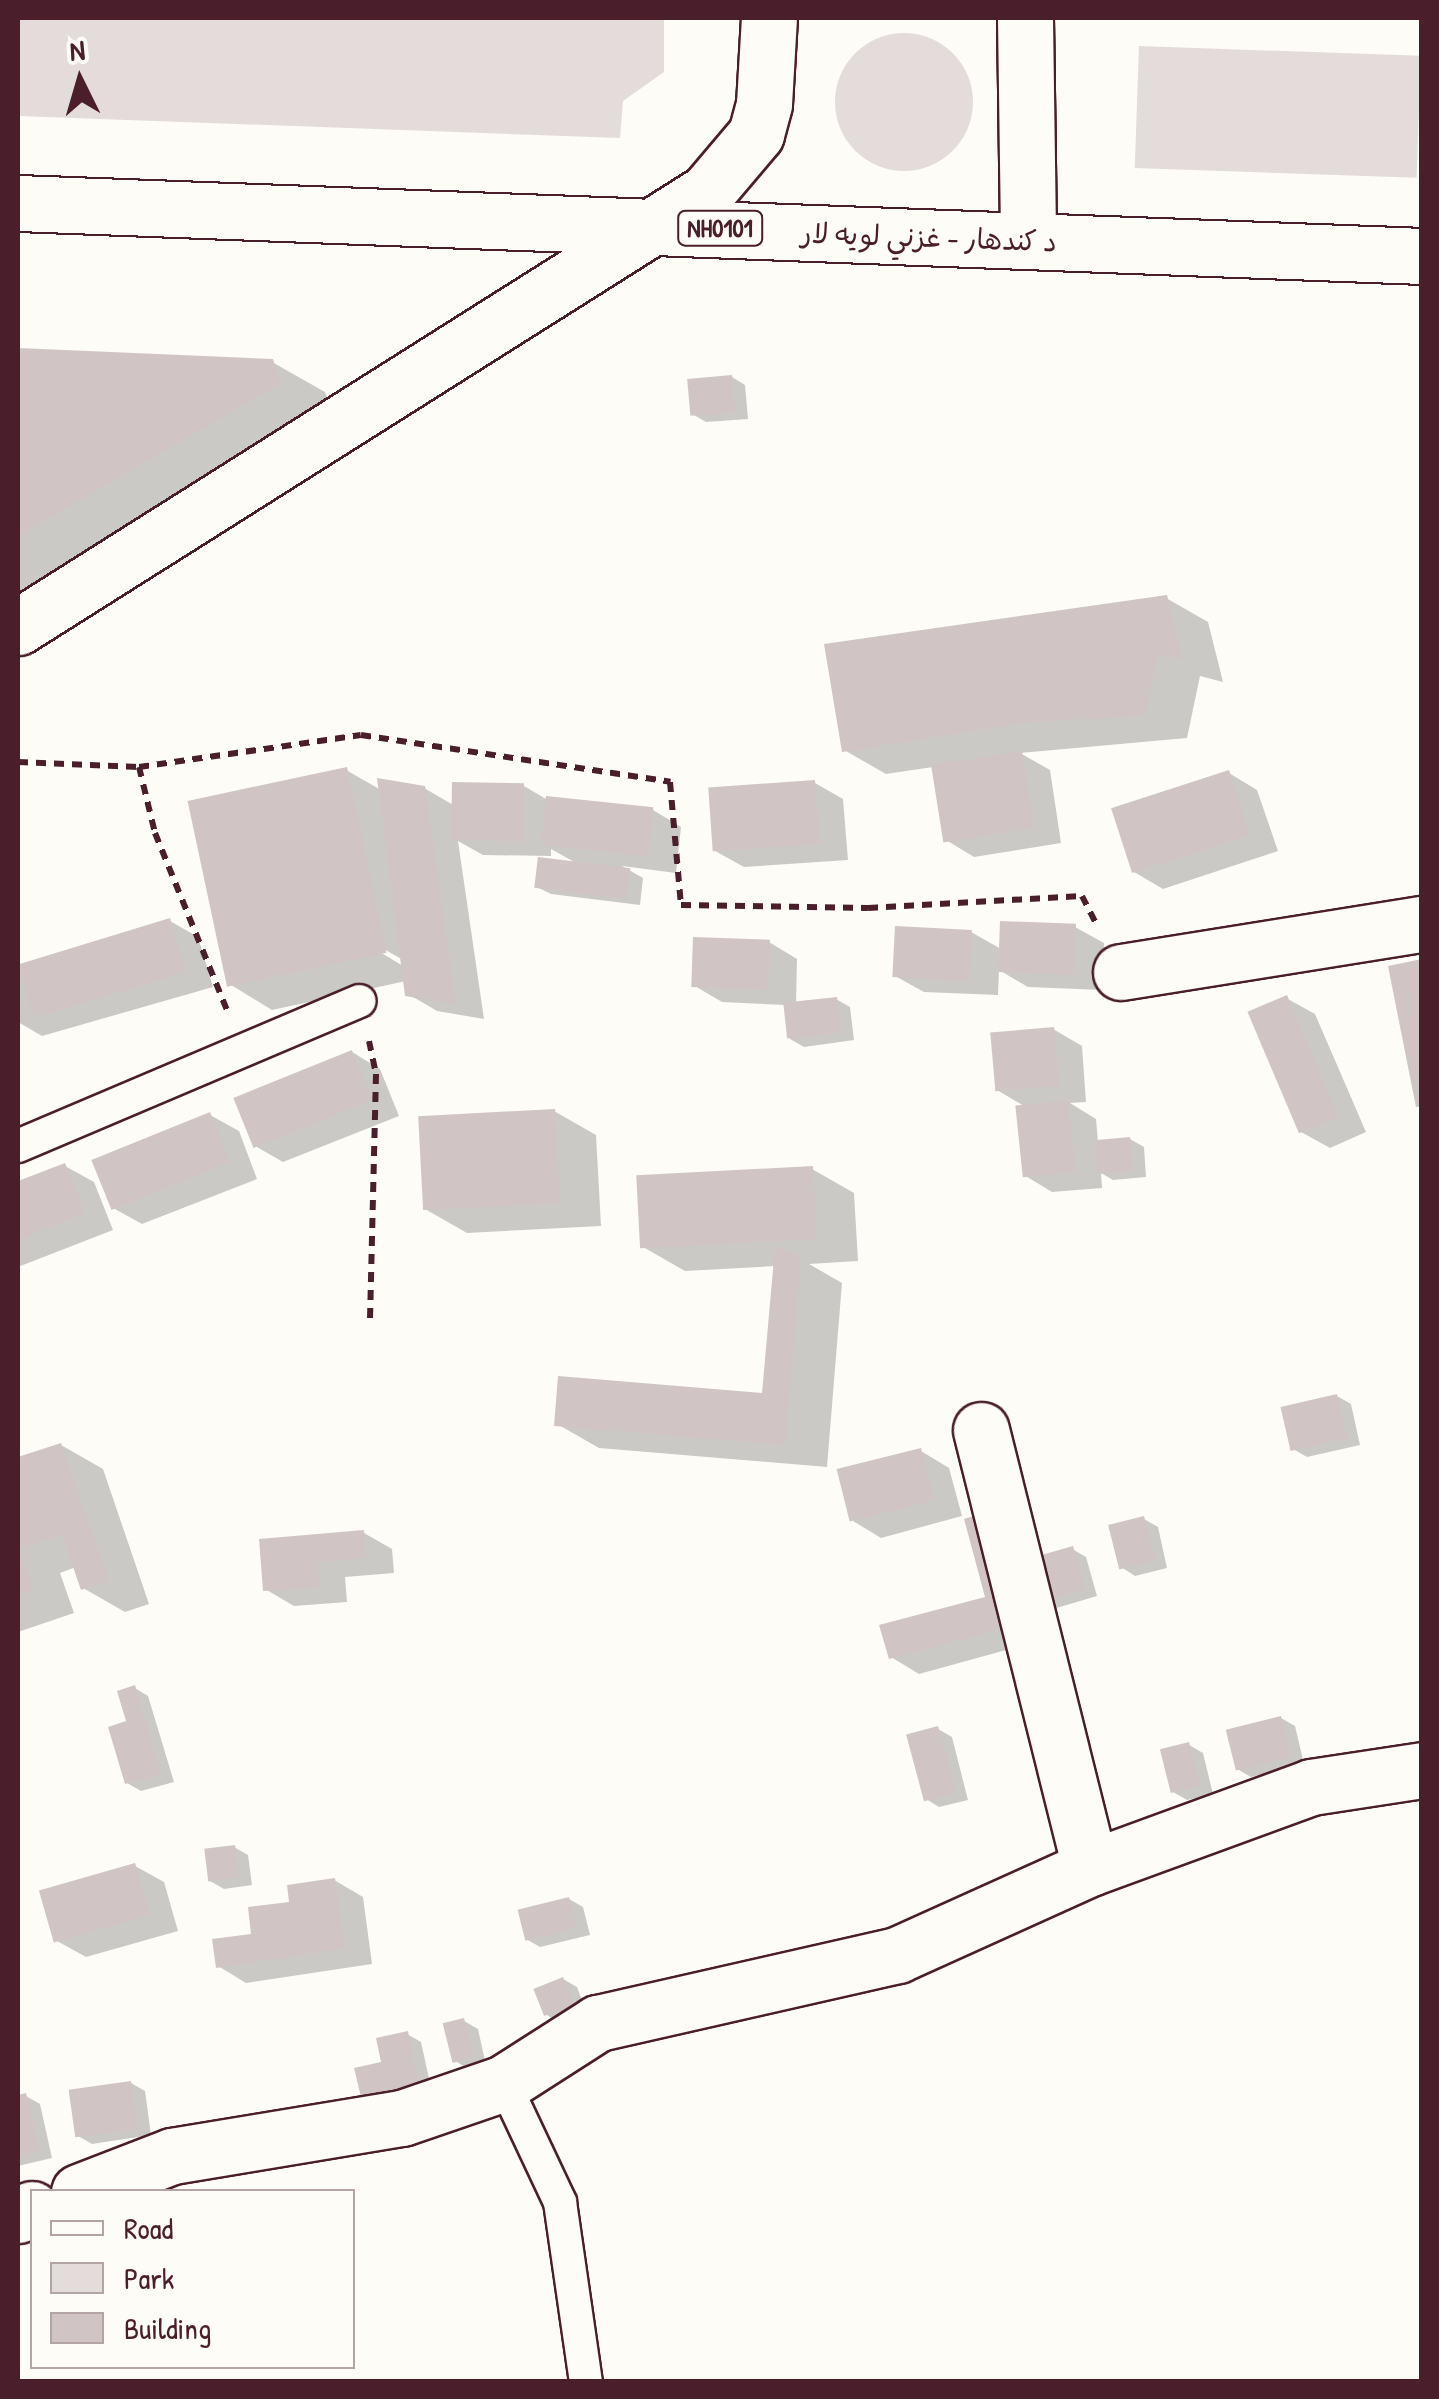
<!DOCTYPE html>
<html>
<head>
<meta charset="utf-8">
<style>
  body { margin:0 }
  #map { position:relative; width:1439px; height:2399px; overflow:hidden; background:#fdfcf7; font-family:"Patrick Hand","Playpen Sans Arabic",sans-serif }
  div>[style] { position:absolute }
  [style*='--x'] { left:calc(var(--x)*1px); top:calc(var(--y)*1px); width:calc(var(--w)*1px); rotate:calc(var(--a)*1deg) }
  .green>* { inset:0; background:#e3dcda; transform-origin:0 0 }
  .round { border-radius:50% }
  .shadow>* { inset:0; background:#0003 }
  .building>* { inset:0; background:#d0c5c4; transform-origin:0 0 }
  .path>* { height:6px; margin-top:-3px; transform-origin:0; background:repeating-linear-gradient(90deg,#4a1f2b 0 10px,transparent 0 18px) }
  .roads { filter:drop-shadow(2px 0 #4a1f2b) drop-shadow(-2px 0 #4a1f2b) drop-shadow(0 2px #4a1f2b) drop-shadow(0 -2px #4a1f2b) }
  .lane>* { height:32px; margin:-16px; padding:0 16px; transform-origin:16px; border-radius:16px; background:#fdfcf7 }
  .street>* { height:55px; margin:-27.5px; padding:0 27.5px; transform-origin:27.5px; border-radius:27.5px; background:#fdfcf7 }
  .secondary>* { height:55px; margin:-27.5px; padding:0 27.5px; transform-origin:27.5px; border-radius:27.5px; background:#fdfcf7 }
  .highway>* { height:55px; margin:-27.5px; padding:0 27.5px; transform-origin:27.5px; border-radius:27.5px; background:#fdfcf7 }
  span { translate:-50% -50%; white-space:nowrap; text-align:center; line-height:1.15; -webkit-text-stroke:8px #fdfcf7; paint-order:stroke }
  .shield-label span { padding:2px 8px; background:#fdfcf7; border:2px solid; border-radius:8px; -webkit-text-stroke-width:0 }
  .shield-label { font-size:25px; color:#4a1f2b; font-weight:700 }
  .street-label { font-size:28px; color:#4a1f2b }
  .frame { position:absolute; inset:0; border:20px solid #4a1f2b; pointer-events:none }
  .legend { position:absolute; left:30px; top:2189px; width:325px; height:180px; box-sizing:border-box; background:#fdfcf7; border:2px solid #b5a4a5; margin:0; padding:12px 18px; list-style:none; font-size:30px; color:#4a1f2b }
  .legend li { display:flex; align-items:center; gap:20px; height:50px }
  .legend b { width:50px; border:2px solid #b5a4a5 }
  .north { position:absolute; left:30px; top:30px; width:100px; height:100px; -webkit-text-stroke:8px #fdfcf7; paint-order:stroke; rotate:355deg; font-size:28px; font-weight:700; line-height:40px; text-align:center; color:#4a1f2b }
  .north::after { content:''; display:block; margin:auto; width:35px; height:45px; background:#4a1f2b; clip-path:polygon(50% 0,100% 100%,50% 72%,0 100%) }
</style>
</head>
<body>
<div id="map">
  <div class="green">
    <div style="clip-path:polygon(18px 18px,664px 18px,664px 72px,623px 101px,620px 138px,18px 116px)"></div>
    <div class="round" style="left:835px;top:33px;width:138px;height:138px"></div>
    <div style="left:1139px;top:46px;width:282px;height:122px;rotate:2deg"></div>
  </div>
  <div class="shadow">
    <div style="clip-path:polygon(18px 350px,272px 362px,325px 392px,333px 413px,18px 597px)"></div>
    <div style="clip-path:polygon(732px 377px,745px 385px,748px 419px,706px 422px,692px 414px)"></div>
    <div style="clip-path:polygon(1166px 598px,1208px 622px,1223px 682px,1200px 676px,1187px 738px,1020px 753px,1050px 770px,1061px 843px,974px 857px,946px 840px,933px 767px,886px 774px,844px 750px)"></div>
    <div style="clip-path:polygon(evenodd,346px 770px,381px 790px,424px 788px,455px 806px,524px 786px,546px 799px,653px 810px,681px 827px,676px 873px,622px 866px,643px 878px,640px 905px,551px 894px,537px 887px,578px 864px,551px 849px,551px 856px,483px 855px,458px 841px,484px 1019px,437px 1011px,408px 994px,406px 981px,272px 1010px,231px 985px,346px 770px,377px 945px,403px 960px,403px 966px,375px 949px,377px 945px)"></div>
    <div style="clip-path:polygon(1229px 773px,1257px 790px,1278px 851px,1163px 889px,1134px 872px)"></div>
    <div style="clip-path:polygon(815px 783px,843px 799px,848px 860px,744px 867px,715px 851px)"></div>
    <div style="clip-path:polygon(170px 921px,198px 937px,213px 987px,42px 1036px,18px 1022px,18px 966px)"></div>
    <div style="clip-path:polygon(1075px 927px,1104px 943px,1102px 990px,1028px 987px,999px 970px,998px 995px,924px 992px,895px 976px,971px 932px,1001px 949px)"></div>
    <div style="clip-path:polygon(769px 942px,797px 959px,796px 1005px,836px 999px,850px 1007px,854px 1040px,804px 1047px,790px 1039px,785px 1005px,722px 1002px,693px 985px)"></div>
    <div style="clip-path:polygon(1286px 998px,1315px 1014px,1366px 1132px,1330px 1148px,1301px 1132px)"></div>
    <div style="clip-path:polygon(1053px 1029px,1082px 1046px,1086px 1102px,1070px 1103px,1096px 1119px,1098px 1142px,1130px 1139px,1144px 1147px,1146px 1177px,1113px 1180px,1101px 1173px,1102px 1188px,1052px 1192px,1024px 1175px,1024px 1106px,997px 1090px)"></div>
    <div style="clip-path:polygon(352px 1052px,380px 1069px,399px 1116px,283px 1162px,255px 1146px)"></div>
    <div style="clip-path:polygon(554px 1111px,596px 1135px,601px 1226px,467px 1233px,425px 1209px)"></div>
    <div style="clip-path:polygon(210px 1115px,239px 1131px,257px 1179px,142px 1224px,113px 1208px)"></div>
    <div style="clip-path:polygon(65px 1166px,94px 1182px,113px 1230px,18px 1267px,18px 1184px)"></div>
    <div style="clip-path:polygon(812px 1169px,854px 1193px,858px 1261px,809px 1264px,842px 1283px,827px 1467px,599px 1448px,557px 1424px,764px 1395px,776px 1266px,685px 1271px,643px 1247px)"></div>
    <div style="clip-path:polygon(1337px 1396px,1351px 1404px,1360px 1445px,1307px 1457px,1293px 1449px)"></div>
    <div style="clip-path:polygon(61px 1445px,103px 1469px,149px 1604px,125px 1612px,83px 1588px,76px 1567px,60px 1573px,74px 1613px,18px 1632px,18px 1460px)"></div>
    <div style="clip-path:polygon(921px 1451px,949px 1468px,962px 1516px,881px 1538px,853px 1521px)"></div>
    <div style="clip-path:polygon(1144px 1519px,1158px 1527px,1167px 1568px,1135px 1576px,1121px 1567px)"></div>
    <div style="clip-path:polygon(364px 1533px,392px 1549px,394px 1573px,345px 1577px,347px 1602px,294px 1606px,265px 1589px)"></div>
    <div style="clip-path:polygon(1072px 1549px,1086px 1557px,1097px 1596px,1053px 1609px,1039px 1601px)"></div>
    <div style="clip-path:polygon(988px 1598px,1039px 1641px,919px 1674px,891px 1657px)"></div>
    <div style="clip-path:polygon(135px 1688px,148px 1696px,174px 1782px,141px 1791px,127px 1783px)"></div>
    <div style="clip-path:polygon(1281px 1718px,1295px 1726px,1304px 1764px,1251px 1777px,1237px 1769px)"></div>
    <div style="clip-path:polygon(938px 1729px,952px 1737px,968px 1800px,939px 1807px,926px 1799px)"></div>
    <div style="clip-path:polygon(1189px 1745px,1203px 1753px,1213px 1794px,1187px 1800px,1173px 1792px)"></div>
    <div style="clip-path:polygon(234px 1847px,248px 1855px,252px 1885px,224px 1889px,210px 1881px)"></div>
    <div style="clip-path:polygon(135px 1866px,164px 1882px,178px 1931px,86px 1957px,57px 1941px)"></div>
    <div style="clip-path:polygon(334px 1880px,363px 1897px,372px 1964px,246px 1983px,218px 1966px,292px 1904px)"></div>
    <div style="clip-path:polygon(569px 1899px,583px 1907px,590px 1935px,540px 1947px,526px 1939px)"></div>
    <div style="clip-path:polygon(563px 1979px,577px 1987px,586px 2011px,559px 2022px,545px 2014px)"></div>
    <div style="clip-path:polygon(464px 2021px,478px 2029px,486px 2065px,469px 2069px,455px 2061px)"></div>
    <div style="clip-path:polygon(407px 2034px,421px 2042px,432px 2092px,377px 2104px,364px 2096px)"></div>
    <div style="clip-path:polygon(131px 2083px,145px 2091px,151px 2135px,92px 2144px,78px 2136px)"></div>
    <div style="clip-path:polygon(26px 2096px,40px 2104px,52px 2158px,18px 2166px,18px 2098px)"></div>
  </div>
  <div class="building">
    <div style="clip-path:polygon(18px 348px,273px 359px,281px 383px,18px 536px)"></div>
    <div style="left:732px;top:375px;width:37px;height:45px;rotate:85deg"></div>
    <div style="clip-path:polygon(1167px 595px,1183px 660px,1158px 654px,1145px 715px,1020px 723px,842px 752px,824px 644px)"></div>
    <div style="left:1022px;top:751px;width:78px;height:92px;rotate:81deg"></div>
    <div style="left:347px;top:767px;width:190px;height:163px;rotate:78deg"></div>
    <div style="left:1229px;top:770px;width:68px;height:124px;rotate:72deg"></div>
    <div style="clip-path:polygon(377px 778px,425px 786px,456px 1005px,405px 996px)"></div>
    <div style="left:815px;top:780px;width:64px;height:107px;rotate:86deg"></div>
    <div style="left:452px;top:782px;width:72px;height:58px;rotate:1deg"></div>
    <div style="left:546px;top:796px;width:108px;height:49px;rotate:6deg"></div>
    <div style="left:538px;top:857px;width:93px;height:31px;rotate:7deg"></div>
    <div style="left:170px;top:918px;width:56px;height:159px;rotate:73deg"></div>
    <div style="left:1000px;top:921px;width:76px;height:51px;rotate:2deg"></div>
    <div style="left:895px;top:926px;width:77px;height:51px;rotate:3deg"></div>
    <div style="left:693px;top:937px;width:77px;height:50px;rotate:2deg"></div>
    <div style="clip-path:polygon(1422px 959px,1422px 1106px,1416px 1107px,1388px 966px)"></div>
    <div style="left:1287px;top:995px;width:132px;height:43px;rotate:67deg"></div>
    <div style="left:837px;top:997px;width:36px;height:54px;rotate:84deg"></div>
    <div style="left:1054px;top:1027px;width:59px;height:64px;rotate:85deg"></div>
    <div style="left:352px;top:1050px;width:54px;height:128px;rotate:68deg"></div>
    <div style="left:1068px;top:1100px;width:72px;height:53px;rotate:84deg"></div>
    <div style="left:555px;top:1109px;width:94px;height:137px;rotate:87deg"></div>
    <div style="left:210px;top:1112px;width:54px;height:128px;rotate:68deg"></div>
    <div style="left:1130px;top:1137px;width:34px;height:36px;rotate:85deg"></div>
    <div style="clip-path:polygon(65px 1163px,85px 1213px,18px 1240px,18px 1181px)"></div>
    <div style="left:813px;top:1166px;width:73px;height:177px;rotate:87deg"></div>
    <div style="clip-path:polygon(775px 1247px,801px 1256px,785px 1445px,554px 1426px,558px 1376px,762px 1393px)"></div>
    <div style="left:1337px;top:1394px;width:45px;height:58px;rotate:77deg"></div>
    <div style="clip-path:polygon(61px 1443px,109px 1581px,81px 1590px,62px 1535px,19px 1549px,33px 1590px,18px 1595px,18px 1457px)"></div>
    <div style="left:921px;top:1448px;width:54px;height:87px;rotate:76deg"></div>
    <div style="clip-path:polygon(981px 1514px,1012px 1626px,889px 1659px,879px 1625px,985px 1597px,964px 1519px)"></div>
    <div style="left:1144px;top:1516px;width:46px;height:37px;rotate:76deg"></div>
    <div style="clip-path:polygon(364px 1530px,366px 1558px,317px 1562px,320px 1587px,263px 1591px,259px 1539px)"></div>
    <div style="left:1073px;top:1546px;width:45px;height:51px;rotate:74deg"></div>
    <div style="clip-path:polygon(135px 1685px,161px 1774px,125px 1784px,108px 1727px,126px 1721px,117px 1691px)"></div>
    <div style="left:1281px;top:1716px;width:42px;height:57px;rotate:76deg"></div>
    <div style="left:938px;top:1726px;width:69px;height:33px;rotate:75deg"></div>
    <div style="left:1189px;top:1742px;width:45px;height:30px;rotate:76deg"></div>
    <div style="left:235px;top:1845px;width:33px;height:31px;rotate:83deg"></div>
    <div style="left:135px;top:1863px;width:54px;height:100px;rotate:74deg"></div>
    <div style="clip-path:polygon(335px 1878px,345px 1948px,216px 1968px,212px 1939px,251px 1934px,248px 1907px,289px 1902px,287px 1885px)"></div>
    <div style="left:569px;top:1897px;width:32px;height:53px;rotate:76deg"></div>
    <div style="left:563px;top:1977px;width:29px;height:32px;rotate:68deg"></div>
    <div style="left:464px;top:2018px;width:41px;height:22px;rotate:76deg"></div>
    <div style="clip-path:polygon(408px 2031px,419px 2085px,361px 2097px,354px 2068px,381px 2062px,376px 2038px)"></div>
    <div style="left:131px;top:2081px;width:48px;height:63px;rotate:82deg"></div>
    <div style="clip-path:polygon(26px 2093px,40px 2151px,18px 2156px,18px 2095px)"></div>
  </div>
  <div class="path">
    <div style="--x:18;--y:762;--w:121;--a:2.4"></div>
    <div style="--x:139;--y:767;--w:224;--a:-8.2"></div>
    <div style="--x:361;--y:735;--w:313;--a:8.6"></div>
    <div style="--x:670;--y:782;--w:123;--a:84.9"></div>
    <div style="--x:681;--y:905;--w:187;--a:0.9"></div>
    <div style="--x:868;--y:908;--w:214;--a:-3.2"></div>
    <div style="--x:1082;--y:896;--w:35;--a:63"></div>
    <div style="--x:139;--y:767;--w:68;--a:76.4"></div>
    <div style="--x:155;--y:833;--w:191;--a:67.9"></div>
    <div style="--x:369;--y:1041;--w:34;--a:78"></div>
    <div style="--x:376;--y:1074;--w:245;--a:91.4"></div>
  </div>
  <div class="roads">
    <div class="lane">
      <div style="--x:18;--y:1146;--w:371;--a:-23"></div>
      <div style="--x:504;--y:2083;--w:132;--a:64.8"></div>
      <div style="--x:560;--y:2202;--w:182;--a:81.8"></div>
    </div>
    <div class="street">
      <div style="--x:1121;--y:972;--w:305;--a:-9.1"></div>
      <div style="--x:981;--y:1430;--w:451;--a:76"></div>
      <div style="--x:79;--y:2192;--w:100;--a:-21.2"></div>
      <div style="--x:172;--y:2156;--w:233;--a:-9.4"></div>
      <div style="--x:402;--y:2118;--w:108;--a:-18.9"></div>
      <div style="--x:504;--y:2083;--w:112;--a:-32.6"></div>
      <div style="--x:598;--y:2023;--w:307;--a:-12.8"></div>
      <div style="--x:897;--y:1955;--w:212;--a:-24.3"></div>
      <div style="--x:1090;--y:1868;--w:235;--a:-20.1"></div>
      <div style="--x:1311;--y:1787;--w:112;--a:-8.7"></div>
      <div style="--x:18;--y:2215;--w:15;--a:-23"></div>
    </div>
    <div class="secondary">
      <div style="--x:18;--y:627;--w:815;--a:-32.27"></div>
      <div style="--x:707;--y:192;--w:76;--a:-49.8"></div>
      <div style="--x:756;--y:134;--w:31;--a:-75"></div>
      <div style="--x:764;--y:104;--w:86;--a:-86.7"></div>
    </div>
    <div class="highway">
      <div style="--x:1025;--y:18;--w:223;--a:89.2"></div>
      <div style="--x:18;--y:203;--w:1405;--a:2.16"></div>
    </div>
  </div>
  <div class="shield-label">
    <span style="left:720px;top:228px">NH0101</span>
  </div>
  <div class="street-label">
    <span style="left:929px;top:237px;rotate:2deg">د کندهار - غزني لويه لار</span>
  </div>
  <div class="frame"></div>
  <ul class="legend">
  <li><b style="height:12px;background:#fdfcf7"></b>Road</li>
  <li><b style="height:28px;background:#e3dcda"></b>Park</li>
  <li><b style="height:28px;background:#d0c5c4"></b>Building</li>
  </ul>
  <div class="north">N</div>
</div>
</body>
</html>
